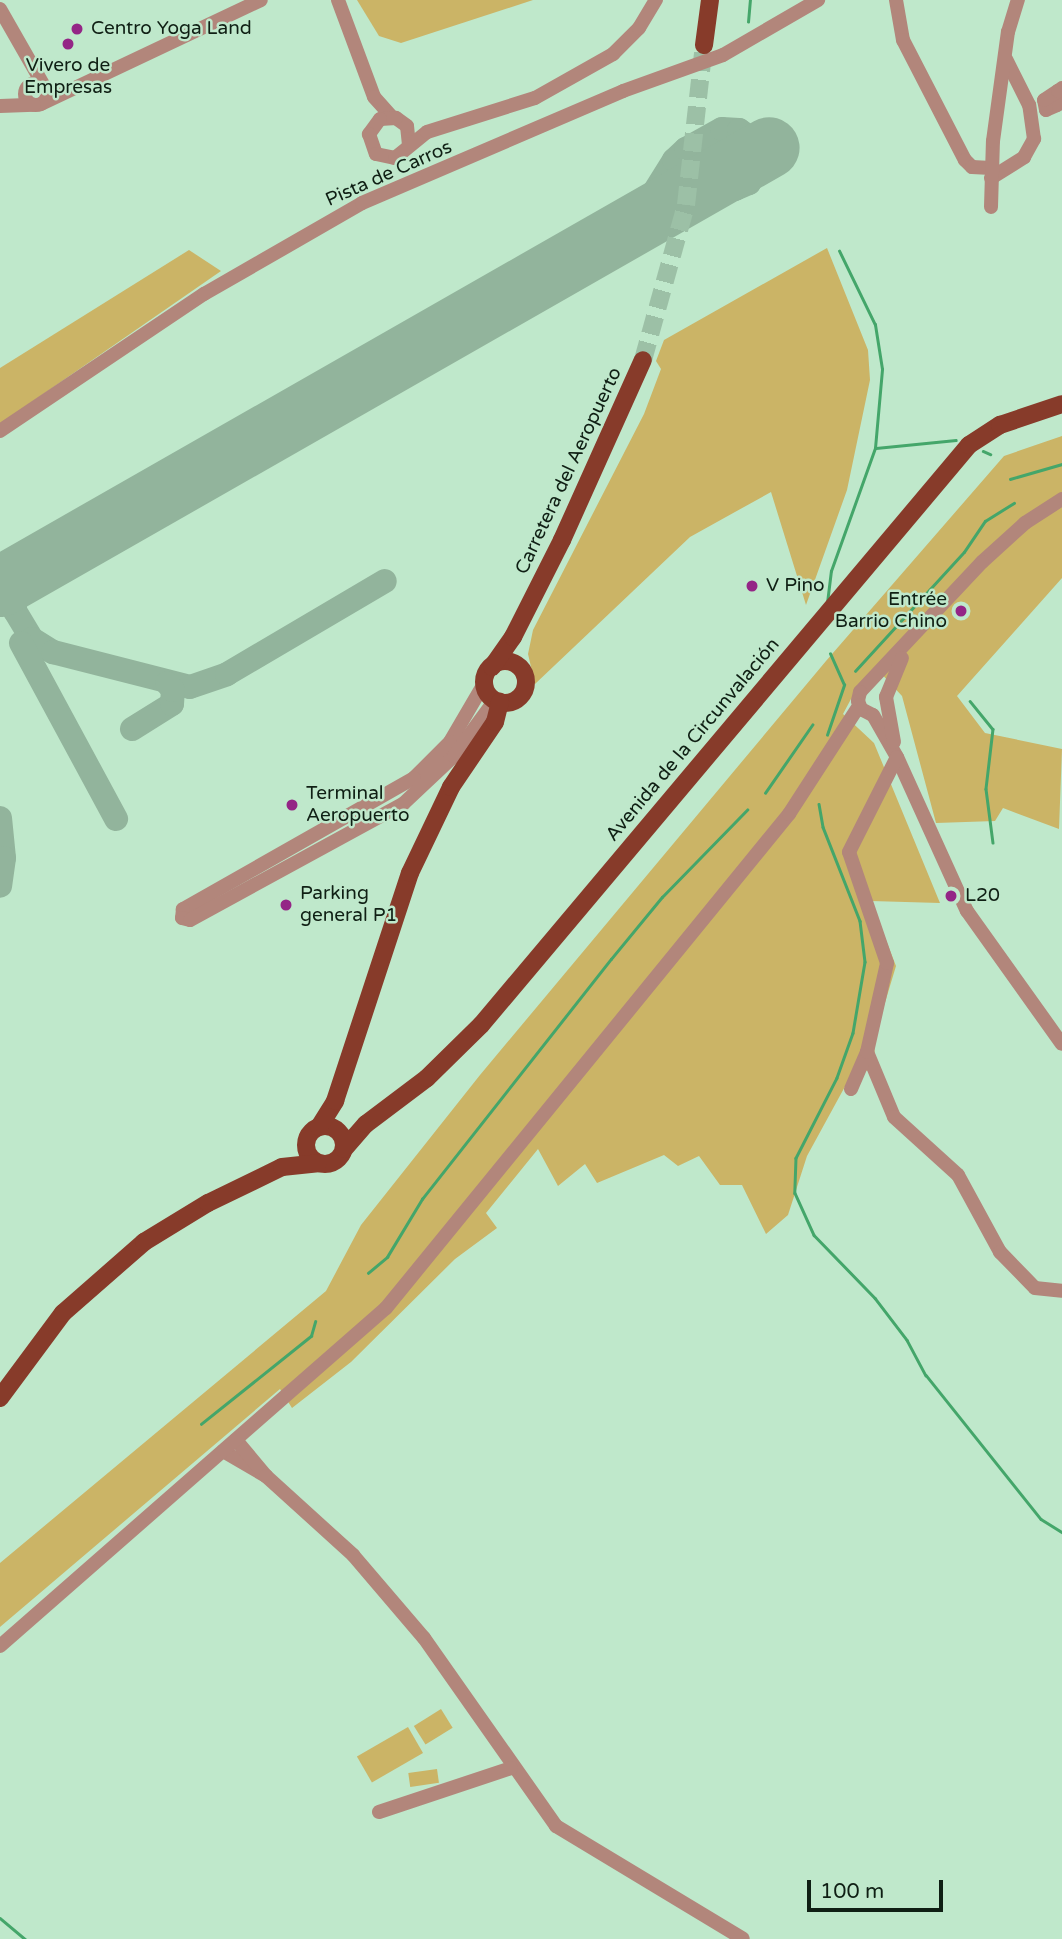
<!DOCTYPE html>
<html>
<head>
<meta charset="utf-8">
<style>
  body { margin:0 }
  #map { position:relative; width:1062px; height:1939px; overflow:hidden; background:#bfe8cb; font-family:"Varela Round",sans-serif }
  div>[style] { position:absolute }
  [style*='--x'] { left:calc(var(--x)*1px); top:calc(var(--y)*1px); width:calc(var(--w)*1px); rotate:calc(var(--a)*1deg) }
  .green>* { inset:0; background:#cbb466; transform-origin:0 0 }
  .stream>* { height:2.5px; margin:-1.25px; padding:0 1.25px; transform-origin:1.25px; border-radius:1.25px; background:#44a66a }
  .taxiway>* { height:24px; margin:-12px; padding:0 12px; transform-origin:12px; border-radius:12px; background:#92b49c }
  .runway>* { height:61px; margin:-30.5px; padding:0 30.5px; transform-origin:30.5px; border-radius:30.5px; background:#92b49c }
  .major-tunnel>* { height:18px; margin-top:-9px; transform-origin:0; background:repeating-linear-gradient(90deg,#9cc0a6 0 18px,transparent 0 27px) }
  .minor>* { height:14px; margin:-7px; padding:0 7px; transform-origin:7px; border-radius:7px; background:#b2867b }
  .minor>.ring { margin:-7px; padding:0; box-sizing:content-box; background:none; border:14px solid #b2867b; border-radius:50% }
  .major>* { height:18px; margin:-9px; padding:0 9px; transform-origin:9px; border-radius:9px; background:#873b2a }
  .major>.ring { margin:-9px; padding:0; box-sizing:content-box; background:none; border:18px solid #873b2a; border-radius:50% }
  .dots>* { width:19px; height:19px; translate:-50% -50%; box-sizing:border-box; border:4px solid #bfe8cb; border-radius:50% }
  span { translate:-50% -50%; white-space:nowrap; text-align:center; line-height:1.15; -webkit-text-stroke:5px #bfe8cb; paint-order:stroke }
  .poi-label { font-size:19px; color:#0f1f14 }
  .left { translate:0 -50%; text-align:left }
  .right { translate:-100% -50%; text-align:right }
  .street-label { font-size:19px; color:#0f1f14 }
  .scale { position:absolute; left:807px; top:1880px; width:136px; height:32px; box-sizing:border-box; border:4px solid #0f1f14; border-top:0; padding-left:9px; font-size:21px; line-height:24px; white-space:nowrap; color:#0f1f14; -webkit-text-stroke:5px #bfe8cb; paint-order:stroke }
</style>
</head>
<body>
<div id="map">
  <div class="green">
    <div style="clip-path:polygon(357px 0,533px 0,401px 43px,379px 36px)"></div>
    <div style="clip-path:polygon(827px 248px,868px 350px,870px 380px,847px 490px,806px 605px,771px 492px,690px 537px,535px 684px,528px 654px,533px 630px,644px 414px,661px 369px,656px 361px,664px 340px)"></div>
    <div style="clip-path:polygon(189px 250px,221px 271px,0 424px,0 368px)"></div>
    <div style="clip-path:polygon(1062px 436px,1062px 578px,957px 696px,985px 733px,1062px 749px,1059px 829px,1003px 808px,995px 821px,936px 823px,902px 696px,877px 669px,851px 699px,843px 714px,874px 743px,940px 903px,871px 901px,896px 966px,874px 1039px,875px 1066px,848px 1081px,807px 1156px,788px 1215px,766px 1234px,742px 1185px,720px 1185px,699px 1156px,678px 1166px,664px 1155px,597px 1183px,585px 1164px,558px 1186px,538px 1149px,486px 1213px,497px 1228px,455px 1259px,351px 1362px,292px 1408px,280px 1389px,0 1627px,0 1563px,326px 1291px,361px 1225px,480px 1075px,826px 661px,1004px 456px)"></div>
    <div style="left:441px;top:1709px;width:22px;height:32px;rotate:58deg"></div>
    <div style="left:408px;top:1727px;width:30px;height:59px;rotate:60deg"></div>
    <div style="left:437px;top:1769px;width:14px;height:29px;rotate:82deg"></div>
  </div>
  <div class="stream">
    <div style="--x:748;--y:22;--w:22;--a:-85"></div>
    <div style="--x:876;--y:448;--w:80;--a:-5.7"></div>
    <div style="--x:983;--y:451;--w:8;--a:23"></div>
    <div style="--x:1010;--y:479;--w:54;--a:-16.1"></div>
    <div style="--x:827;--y:603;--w:32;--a:-83"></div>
    <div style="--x:831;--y:571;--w:131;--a:-70.3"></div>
    <div style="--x:875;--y:448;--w:79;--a:-84.9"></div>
    <div style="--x:882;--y:369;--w:45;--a:-99"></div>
    <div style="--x:875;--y:325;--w:82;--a:-115.9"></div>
    <div style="--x:855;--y:671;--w:161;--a:-47.5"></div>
    <div style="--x:964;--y:552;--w:37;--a:-56"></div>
    <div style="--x:985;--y:521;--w:34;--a:-32"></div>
    <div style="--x:970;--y:701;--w:36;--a:51"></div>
    <div style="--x:993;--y:729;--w:60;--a:96.7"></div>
    <div style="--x:986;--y:789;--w:54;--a:82.6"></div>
    <div style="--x:827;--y:735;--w:53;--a:-71.2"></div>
    <div style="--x:844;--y:685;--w:34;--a:-114"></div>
    <div style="--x:765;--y:793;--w:83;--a:-55.3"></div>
    <div style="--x:819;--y:804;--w:23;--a:80"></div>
    <div style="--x:823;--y:827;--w:101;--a:68.5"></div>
    <div style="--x:860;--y:921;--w:41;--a:83"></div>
    <div style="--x:865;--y:962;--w:72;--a:99.6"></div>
    <div style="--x:853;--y:1033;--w:48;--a:109.6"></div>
    <div style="--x:837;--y:1078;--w:90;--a:117.1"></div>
    <div style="--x:796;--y:1158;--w:35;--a:92"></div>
    <div style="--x:795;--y:1193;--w:46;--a:65.7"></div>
    <div style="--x:814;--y:1235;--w:88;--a:45.9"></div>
    <div style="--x:875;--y:1298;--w:53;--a:52.7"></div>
    <div style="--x:907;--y:1340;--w:40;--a:62"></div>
    <div style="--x:926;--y:1375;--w:184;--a:51.4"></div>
    <div style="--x:1041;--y:1519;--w:25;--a:32"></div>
    <div style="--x:368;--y:1273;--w:25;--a:-40"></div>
    <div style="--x:387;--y:1257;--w:68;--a:-58.9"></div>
    <div style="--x:422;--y:1199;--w:305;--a:-51.8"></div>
    <div style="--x:611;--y:959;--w:80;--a:-50.6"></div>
    <div style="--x:662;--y:897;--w:122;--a:-45.7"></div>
    <div style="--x:201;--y:1424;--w:141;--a:-38.7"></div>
    <div style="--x:311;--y:1336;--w:15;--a:-74"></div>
    <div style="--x:0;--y:1918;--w:33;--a:40"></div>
  </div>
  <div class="taxiway">
    <div style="--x:611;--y:236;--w:34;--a:-36"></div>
    <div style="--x:639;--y:216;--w:66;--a:-58"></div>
    <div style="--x:674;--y:160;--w:16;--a:-43"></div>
    <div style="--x:686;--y:149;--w:41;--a:-29.1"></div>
    <div style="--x:722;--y:129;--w:17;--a:3"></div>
    <div style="--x:739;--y:130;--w:14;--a:34"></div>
    <div style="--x:751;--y:138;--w:28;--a:71"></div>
    <div style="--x:760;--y:164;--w:22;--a:120"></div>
    <div style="--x:749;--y:183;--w:15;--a:157"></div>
    <div style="--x:735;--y:189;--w:36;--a:-175"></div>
    <div style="--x:38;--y:564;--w:39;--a:126"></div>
    <div style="--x:15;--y:596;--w:15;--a:90"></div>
    <div style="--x:15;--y:611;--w:33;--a:59"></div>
    <div style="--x:32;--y:639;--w:25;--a:32"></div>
    <div style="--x:53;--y:652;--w:141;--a:14.3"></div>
    <div style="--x:190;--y:687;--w:39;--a:-19"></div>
    <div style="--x:227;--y:674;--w:183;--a:-30.5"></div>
    <div style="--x:21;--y:643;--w:200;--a:61.6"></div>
    <div style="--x:132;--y:729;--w:47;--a:-32"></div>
    <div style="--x:172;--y:704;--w:14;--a:-86"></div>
    <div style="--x:173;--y:690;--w:9;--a:-131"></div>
    <div style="--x:0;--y:818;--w:40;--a:84.3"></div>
    <div style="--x:4;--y:858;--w:28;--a:98"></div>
  </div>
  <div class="runway">
    <div style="--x:0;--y:586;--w:885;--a:-29.72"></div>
  </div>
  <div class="major-tunnel">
    <div style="--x:643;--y:360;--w:161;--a:-74.5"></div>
    <div style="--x:686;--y:205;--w:161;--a:-83.6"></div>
  </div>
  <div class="minor">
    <div style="--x:338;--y:0;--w:103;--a:69.6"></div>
    <div style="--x:374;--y:97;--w:27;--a:48"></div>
    <div style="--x:896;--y:0;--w:41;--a:80.1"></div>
    <div style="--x:903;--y:40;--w:135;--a:62.7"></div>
    <div style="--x:965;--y:160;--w:10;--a:45"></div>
    <div style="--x:972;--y:167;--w:19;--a:3"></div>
    <div style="--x:0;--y:9;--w:89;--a:60.3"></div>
    <div class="ring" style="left:25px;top:83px;width:8px;height:8px"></div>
    <div style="--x:1058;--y:91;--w:14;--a:94"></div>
    <div style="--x:1057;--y:105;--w:12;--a:156"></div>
    <div style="--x:1046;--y:110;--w:10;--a:-101"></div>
    <div style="--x:1044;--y:100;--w:17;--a:-33"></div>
    <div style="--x:1058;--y:91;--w:5;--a:-37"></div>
    <div style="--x:41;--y:104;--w:243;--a:-25.3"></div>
    <div style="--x:0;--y:106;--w:34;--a:-2"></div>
    <div style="--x:409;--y:145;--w:19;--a:-96"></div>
    <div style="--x:407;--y:126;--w:14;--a:-144"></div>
    <div style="--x:396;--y:118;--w:16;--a:176"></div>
    <div style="--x:380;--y:119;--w:19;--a:126"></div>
    <div style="--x:369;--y:134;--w:21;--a:71"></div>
    <div style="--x:376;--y:154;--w:19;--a:12"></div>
    <div style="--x:395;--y:158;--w:41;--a:-39.1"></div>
    <div style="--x:427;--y:132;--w:113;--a:-17.5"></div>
    <div style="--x:535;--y:98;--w:90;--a:-29.4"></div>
    <div style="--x:613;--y:54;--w:37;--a:-45"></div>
    <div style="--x:639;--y:28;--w:33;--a:-59"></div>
    <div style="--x:991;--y:178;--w:39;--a:-32"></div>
    <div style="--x:1024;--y:157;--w:21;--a:-61"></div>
    <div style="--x:1034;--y:139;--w:34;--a:-98"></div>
    <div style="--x:1029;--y:105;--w:51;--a:-116.6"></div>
    <div style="--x:991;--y:207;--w:66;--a:-88.3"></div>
    <div style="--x:993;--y:141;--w:110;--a:-82.2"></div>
    <div style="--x:1008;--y:32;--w:34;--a:-73"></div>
    <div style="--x:0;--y:431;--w:246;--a:-33.9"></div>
    <div style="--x:204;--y:294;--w:182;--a:-29.9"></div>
    <div style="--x:362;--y:203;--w:284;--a:-23.2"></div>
    <div style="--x:623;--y:91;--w:106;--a:-19.8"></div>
    <div style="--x:723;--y:55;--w:110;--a:-30.1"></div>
    <div style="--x:1062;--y:499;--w:44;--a:147"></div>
    <div style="--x:1025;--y:523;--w:58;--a:137.8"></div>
    <div style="--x:982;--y:562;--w:178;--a:133.2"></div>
    <div style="--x:860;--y:692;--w:9;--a:103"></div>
    <div style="--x:858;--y:701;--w:9;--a:69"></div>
    <div style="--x:861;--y:709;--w:13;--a:27"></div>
    <div style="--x:873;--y:715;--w:48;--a:60.3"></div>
    <div style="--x:897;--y:757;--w:169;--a:65.6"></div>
    <div style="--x:967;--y:911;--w:163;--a:54.5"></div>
    <div style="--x:485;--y:682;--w:69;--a:120.3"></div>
    <div style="--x:450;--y:742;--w:51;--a:135"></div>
    <div style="--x:414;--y:778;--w:266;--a:150.4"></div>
    <div style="--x:183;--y:909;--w:9;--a:96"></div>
    <div style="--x:182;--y:918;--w:8;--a:14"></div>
    <div style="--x:190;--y:920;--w:243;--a:-28.6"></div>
    <div style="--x:403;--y:804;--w:70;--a:-43.3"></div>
    <div style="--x:454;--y:756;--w:69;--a:-53.8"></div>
    <div style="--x:894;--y:742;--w:46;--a:-100.1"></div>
    <div style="--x:886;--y:697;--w:42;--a:-67.7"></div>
    <div style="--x:867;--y:1052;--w:70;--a:67.4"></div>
    <div style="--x:894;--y:1117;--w:86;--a:42.2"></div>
    <div style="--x:958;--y:1175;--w:88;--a:61.4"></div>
    <div style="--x:1000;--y:1252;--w:50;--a:45.8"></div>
    <div style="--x:1035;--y:1288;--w:27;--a:6"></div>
    <div style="--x:851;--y:1089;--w:40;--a:-66.6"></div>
    <div style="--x:867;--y:1052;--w:91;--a:-77.3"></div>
    <div style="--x:887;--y:963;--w:117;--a:-108.9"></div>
    <div style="--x:849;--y:852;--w:106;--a:-63.2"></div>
    <div style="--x:223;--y:1451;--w:50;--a:30.2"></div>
    <div style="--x:266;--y:1476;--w:47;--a:-129.8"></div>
    <div style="--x:266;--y:1476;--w:118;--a:42.2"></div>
    <div style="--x:353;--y:1555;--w:109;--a:49.5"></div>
    <div style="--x:424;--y:1638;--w:230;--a:54.9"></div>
    <div style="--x:556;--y:1826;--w:218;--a:31.1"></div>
    <div style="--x:0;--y:1646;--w:513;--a:-41.21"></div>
    <div style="--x:386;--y:1308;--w:638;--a:-50.79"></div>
    <div style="--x:789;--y:814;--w:129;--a:-57.1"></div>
    <div style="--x:379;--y:1812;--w:139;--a:-18.4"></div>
  </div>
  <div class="major">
    <div style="--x:704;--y:45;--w:45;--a:-82.4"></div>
    <div class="ring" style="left:484px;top:661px;width:24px;height:24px"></div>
    <div style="--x:492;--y:667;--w:37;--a:-55"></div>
    <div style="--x:513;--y:637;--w:109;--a:-63.2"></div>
    <div style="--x:562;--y:540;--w:197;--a:-65.8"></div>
    <div class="ring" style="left:306px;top:1126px;width:20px;height:20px"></div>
    <div style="--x:319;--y:1127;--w:31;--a:-58"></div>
    <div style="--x:335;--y:1101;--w:240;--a:-71.8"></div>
    <div style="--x:410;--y:873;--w:95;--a:-64.5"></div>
    <div style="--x:451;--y:787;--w:78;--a:-55.9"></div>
    <div style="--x:495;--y:722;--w:21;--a:-76"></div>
    <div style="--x:344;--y:1149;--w:33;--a:-49"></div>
    <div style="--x:366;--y:1124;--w:76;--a:-37"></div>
    <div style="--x:427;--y:1078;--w:76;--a:-44.5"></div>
    <div style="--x:481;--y:1025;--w:758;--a:-49.92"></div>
    <div style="--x:969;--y:445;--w:37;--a:-33"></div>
    <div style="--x:1000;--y:425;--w:65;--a:-18.7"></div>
    <div style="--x:0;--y:1398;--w:106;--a:-53.5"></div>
    <div style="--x:63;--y:1313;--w:108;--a:-41.2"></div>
    <div style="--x:144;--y:1242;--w:75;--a:-31.4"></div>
    <div style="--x:208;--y:1203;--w:82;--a:-25.9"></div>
    <div style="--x:282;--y:1167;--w:36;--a:-6"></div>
  </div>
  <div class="dots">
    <div style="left:77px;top:29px;background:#942586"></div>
    <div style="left:68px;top:44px;background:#942586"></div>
    <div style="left:752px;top:586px;background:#942586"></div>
    <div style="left:961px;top:611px;background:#942586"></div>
    <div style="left:292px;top:805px;background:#942586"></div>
    <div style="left:951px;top:896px;background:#942586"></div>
    <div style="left:286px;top:905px;background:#942586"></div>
  </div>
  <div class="poi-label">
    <span class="left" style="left:91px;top:29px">Centro Yoga Land</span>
    <span style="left:68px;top:77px">Vivero de<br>Empresas</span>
    <span class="left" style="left:766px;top:586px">V Pino</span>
    <span class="right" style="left:947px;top:611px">Entrée<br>Barrio Chino</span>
    <span class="left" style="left:306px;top:805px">Terminal<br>Aeropuerto</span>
    <span class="left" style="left:300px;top:905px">Parking<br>general P1</span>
    <span class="left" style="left:965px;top:896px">L20</span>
  </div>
  <div class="street-label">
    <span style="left:389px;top:174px;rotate:-24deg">Pista de Carros</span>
    <span style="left:569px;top:471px;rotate:-65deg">Carretera del Aeropuerto</span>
    <span style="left:693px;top:740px;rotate:-50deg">Avenida de la Circunvalación</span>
  </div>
  <div class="scale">100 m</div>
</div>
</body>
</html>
